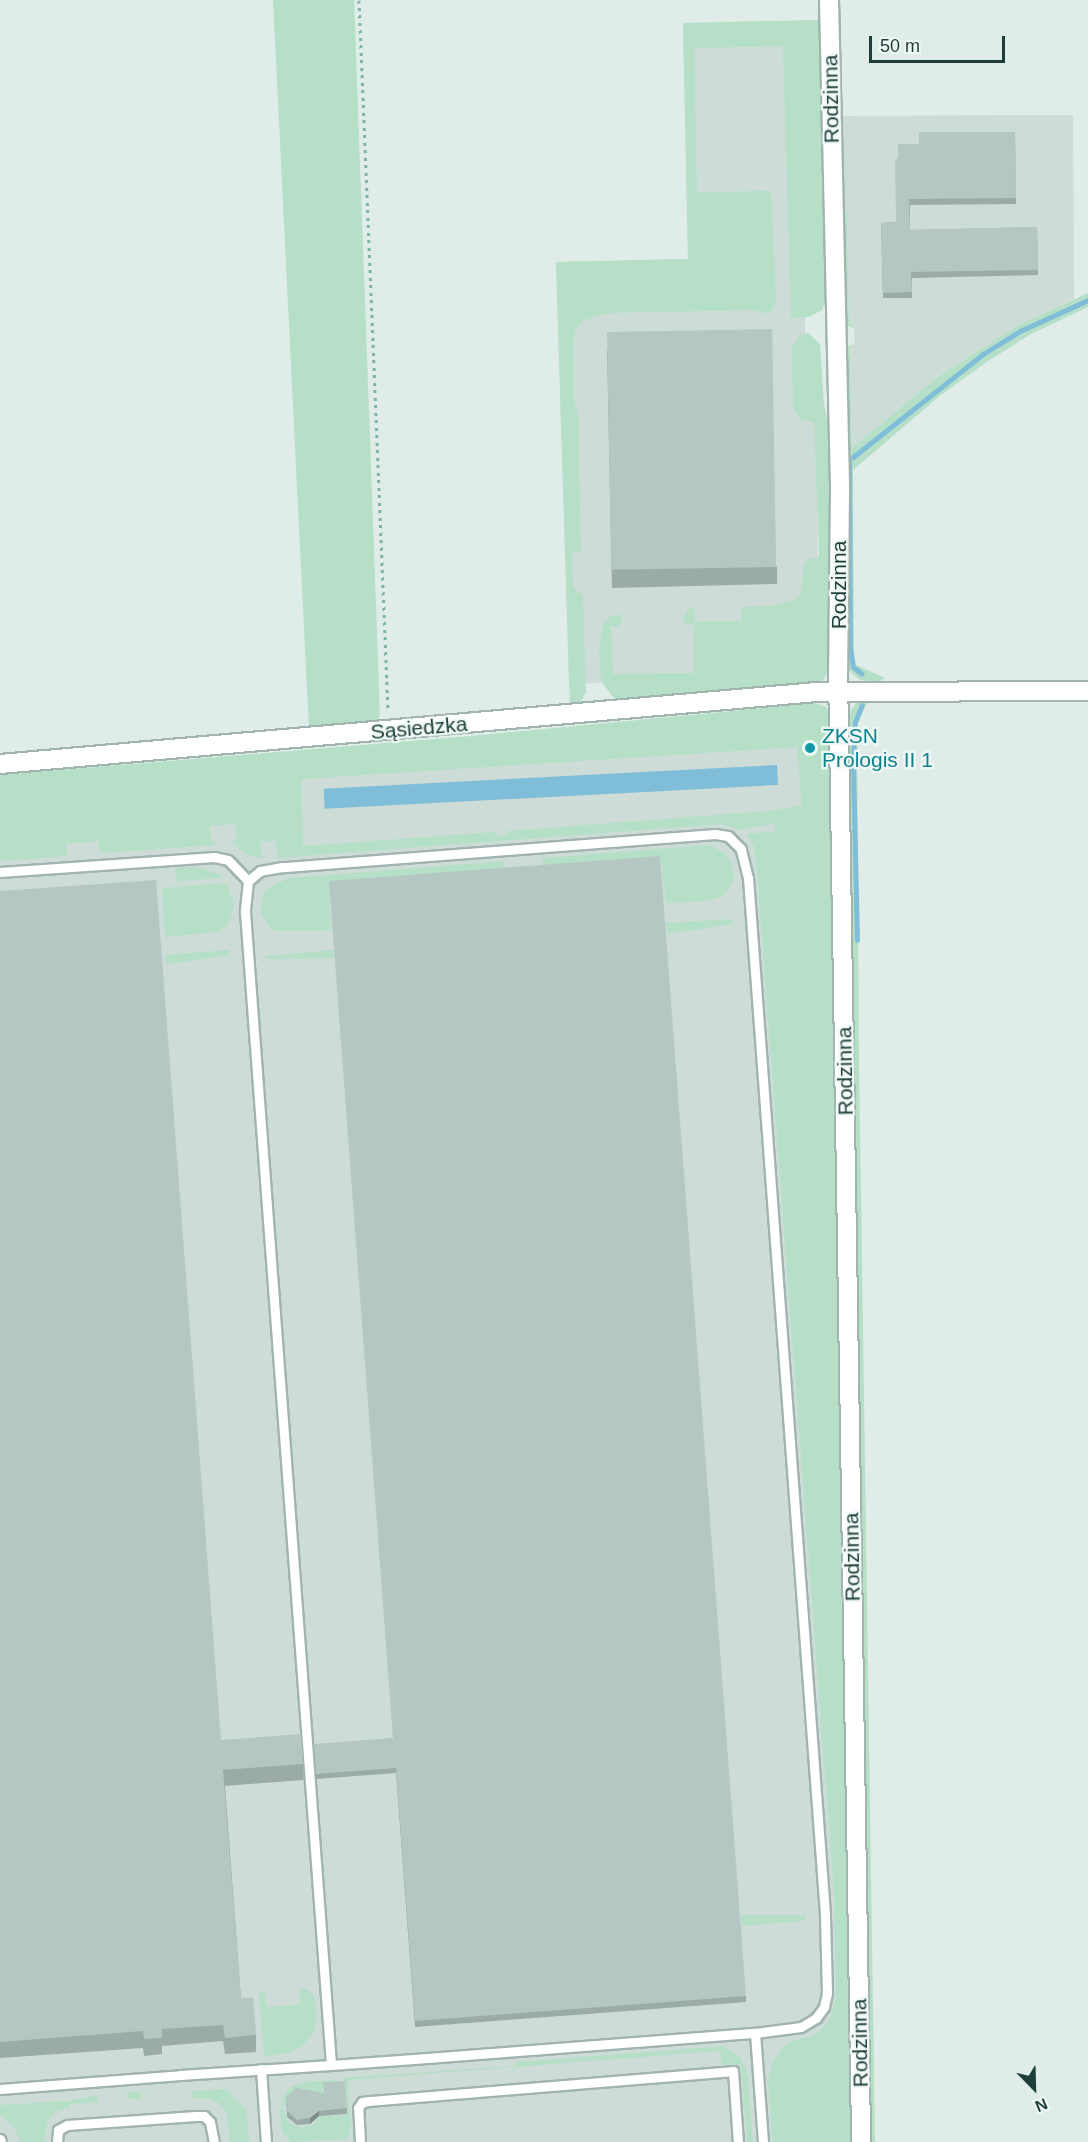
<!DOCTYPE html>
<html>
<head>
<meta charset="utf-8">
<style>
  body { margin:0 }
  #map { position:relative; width:1088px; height:2142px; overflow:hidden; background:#dfece8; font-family:Arial,sans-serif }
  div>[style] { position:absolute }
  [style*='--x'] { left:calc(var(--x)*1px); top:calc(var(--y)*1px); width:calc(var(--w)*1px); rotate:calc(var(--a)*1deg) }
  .built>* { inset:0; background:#cddcd7 }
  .green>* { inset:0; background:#b5e0c7 }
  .water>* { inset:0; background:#80bdd8; transform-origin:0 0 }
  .stream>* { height:5px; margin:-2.5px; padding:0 2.5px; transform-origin:2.5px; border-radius:2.5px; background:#80bdd8 }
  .path>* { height:3px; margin-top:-1.5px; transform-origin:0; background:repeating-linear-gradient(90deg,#7cb3aa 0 3px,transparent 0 7.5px) }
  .roads { filter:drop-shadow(2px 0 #a1b4b0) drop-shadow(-2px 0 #a1b4b0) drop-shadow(0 2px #a1b4b0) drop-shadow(0 -2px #a1b4b0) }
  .lane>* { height:9px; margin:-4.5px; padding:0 4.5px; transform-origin:4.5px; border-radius:4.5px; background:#fff }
  .street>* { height:18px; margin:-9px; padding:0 9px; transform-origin:9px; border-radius:9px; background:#fff }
  .wall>* { inset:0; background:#9baba7 }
  .shaded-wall>* { inset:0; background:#7e8b88 }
  .building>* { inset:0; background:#b4c7c2; transform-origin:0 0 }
  .dots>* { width:16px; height:16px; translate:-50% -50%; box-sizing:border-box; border:3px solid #f0f8f5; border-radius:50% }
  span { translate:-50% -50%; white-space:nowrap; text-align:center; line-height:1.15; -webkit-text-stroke:4.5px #f0f8f5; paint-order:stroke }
  .street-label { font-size:21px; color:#1e3e3a }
  .culture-label { font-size:21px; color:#0d838f }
  .left { translate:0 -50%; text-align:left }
  .north { position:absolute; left:1004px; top:2058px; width:60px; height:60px; -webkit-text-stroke:4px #f0f8f5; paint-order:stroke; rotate:157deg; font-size:16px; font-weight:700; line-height:24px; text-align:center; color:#1e3e3a }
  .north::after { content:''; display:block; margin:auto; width:21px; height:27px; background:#1e3e3a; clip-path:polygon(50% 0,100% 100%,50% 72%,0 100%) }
  .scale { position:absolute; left:869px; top:36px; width:136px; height:27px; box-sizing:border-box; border:3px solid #1e3e3a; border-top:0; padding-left:8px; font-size:18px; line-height:21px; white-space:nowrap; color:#1e3e3a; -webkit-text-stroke:4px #f0f8f5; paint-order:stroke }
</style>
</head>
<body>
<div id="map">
  <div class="built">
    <div style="clip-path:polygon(810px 20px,816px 304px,805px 318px,805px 334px,817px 351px,818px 666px,569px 685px,556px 262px,688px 259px,683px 23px)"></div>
    <div style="clip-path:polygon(1073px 115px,1074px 299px,1018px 325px,936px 378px,852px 448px,850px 346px,855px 343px,854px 328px,849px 322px,847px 214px,842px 213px,838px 116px)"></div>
    <div style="clip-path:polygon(806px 742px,806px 763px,818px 763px,841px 2142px,0 2142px,0 790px)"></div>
  </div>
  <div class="green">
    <div style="clip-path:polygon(273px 0,354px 0,380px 716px,373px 724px,309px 730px)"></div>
    <div style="clip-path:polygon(820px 20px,826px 299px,822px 310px,809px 317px,791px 318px,783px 46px,694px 48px,697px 192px,771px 191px,776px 304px,769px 314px,754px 310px,607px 313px,582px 321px,575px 330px,573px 346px,574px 400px,578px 415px,581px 552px,572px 553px,573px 588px,583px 595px,586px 692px,580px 703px,570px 707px,556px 262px,688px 259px,683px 23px)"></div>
    <div style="clip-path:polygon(841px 213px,847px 213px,849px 322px,854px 328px,847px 326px,844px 319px)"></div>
    <div style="clip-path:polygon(1088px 293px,1088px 307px,1031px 334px,988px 361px,941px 395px,853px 470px,854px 664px,885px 678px,879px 682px,860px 680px,848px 670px,846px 660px,846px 348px,855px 341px,850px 346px,852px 448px,936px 378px,1018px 325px)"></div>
    <div style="clip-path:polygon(808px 333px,820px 344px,824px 405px,830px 433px,832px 501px,827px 673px,823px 680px,814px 684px,621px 701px,613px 697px,603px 684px,600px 674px,599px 647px,603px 625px,611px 616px,619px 614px,623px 622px,619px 626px,611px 626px,613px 674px,694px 673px,694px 625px,686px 624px,682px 619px,689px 609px,694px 607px,694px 622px,741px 621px,741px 607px,774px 606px,794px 600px,801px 594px,804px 563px,809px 559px,818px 558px,819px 554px,814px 422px,801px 420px,793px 408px,792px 348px,799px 336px)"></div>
    <div style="clip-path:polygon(863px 700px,868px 701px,857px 722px,859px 1060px,875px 2142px,868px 2142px,848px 727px,851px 710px,857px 702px)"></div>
    <div style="clip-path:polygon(evenodd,815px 703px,826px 707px,831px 716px,855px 2142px,773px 2142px,768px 2078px,774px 2059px,782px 2048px,793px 2041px,813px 2036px,824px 2027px,831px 2017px,836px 1997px,834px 1892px,757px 871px,754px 847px,746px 834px,775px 831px,775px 823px,741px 830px,722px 824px,278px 858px,276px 840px,260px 842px,262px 858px,247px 855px,233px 843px,233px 840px,237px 839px,236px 824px,210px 826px,211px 841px,215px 841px,216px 845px,100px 853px,98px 841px,66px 844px,67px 856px,0 861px,0 775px,471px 736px,815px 703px,797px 747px,802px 805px,768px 811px,507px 831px,507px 836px,496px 835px,495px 832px,303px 846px,301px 779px,797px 747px)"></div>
    <div style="clip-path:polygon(709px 845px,725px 853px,731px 862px,734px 880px,724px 895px,708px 901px,666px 903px,661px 860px,543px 868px,542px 858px)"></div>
    <div style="clip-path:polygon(504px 861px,505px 868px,484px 874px,329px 885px,331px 930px,276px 931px,269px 926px,260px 911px,263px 895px,268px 888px,289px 878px)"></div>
    <div style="clip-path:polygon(196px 867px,216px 873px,222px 878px,176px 881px,175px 868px)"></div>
    <div style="clip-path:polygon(226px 883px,234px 904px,231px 918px,225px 927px,217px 932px,165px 937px,162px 888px)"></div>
    <div style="clip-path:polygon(730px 919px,733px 922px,732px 924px,668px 934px,666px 923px)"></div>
    <div style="clip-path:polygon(228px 950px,230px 953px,226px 956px,166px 964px,165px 955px)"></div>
    <div style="clip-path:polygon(333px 950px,334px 958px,268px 959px,266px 956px)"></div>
    <div style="clip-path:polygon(741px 1915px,805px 1915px,806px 1918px,803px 1921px,742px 1926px)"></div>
    <div style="clip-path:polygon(299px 1989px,308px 1990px,315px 1999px,317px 2019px,313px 2033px,303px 2045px,289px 2053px,264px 2056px,259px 1992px,265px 1992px,267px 2007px,300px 2005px)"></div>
    <div style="clip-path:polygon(723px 2046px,739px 2056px,747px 2070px,753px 2142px,747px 2142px,741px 2064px,722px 2065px,720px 2051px,348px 2080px,351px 2126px,347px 2139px,291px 2142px,282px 2132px,280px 2109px,283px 2109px,289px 2123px,302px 2128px,314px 2124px,319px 2116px,290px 2095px,282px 2108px,282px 2099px,290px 2087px,304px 2082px,336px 2080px,336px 2087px,322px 2088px,324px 2116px,347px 2115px,346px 2086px,343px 2086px,342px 2078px,515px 2066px,515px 2062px)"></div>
    <div style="clip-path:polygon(165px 2089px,141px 2092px,141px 2099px,129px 2099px,128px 2093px,98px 2095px,98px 2102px,70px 2104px,70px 2108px,56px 2111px,47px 2121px,44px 2142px,20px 2142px,15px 2128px,0 2114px,0 2105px,69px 2101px,97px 2095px)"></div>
    <div style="clip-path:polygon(227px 2089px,247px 2111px,249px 2142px,230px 2142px,227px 2113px,219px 2103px,206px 2098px,193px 2098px,192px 2091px)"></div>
  </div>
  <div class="water">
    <div style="left:777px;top:765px;width:20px;height:454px;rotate:87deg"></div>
  </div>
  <div class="stream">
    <div style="--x:853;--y:457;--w:166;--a:-38.4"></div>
    <div style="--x:983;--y:354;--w:44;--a:-31.9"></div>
    <div style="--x:1020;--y:331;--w:75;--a:-24.5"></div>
    <div style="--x:849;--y:460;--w:188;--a:89.7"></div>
    <div style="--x:850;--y:648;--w:19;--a:81"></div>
    <div style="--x:853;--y:667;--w:11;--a:38"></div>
    <div style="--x:857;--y:940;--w:182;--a:-91.3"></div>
    <div style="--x:853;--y:758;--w:36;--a:-87"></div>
    <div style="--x:855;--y:722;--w:18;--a:-68"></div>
  </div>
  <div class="path">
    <div style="--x:359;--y:0;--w:712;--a:87.66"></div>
  </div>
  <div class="roads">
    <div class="lane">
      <div style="--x:0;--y:872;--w:215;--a:-4"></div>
      <div style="--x:214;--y:857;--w:14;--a:12"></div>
      <div style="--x:228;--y:860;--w:29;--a:46"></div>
      <div style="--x:755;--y:2033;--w:109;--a:85.8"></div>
      <div style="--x:261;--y:2069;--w:73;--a:86.1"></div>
      <div style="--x:0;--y:2089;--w:181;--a:-4.4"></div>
      <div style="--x:180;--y:2075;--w:151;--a:-3.8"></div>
      <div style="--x:331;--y:2065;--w:83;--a:-4.1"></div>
      <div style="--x:414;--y:2059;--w:342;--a:-4.4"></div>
      <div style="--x:755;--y:2033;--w:46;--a:-7.4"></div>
      <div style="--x:801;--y:2027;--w:17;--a:-31"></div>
      <div style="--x:816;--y:2018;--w:14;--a:-54"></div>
      <div style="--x:824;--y:2007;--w:14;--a:-78"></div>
      <div style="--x:827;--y:1993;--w:79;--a:-91.5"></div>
      <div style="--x:825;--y:1914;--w:1039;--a:-94.25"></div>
      <div style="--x:748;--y:878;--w:30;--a:-104"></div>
      <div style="--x:741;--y:849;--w:18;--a:-135"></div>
      <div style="--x:728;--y:836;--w:13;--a:-171"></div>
      <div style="--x:715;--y:834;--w:434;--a:175.6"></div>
      <div style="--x:282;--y:867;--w:22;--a:170"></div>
      <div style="--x:260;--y:871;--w:16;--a:140"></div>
      <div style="--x:248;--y:881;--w:31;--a:96"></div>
      <div style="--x:245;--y:912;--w:1156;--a:85.73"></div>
      <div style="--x:0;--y:2139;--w:3;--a:72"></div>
      <div style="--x:57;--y:2142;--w:12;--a:-85"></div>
      <div style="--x:58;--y:2130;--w:10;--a:-29"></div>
      <div style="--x:67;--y:2125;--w:129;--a:-4"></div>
      <div style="--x:196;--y:2116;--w:8;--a:0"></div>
      <div style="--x:204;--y:2116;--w:8;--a:45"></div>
      <div style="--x:210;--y:2122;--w:20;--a:79"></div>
      <div style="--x:360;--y:2142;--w:34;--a:-93"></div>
      <div style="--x:358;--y:2108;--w:7;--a:-56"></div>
      <div style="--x:362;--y:2102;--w:7;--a:-8"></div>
      <div style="--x:369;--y:2101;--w:365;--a:-4.7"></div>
      <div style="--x:733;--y:2071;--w:71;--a:86"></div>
    </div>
    <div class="street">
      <div style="--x:829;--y:0;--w:491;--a:88.7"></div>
      <div style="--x:840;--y:491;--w:180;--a:90.6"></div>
      <div style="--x:838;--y:671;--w:1471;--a:89.1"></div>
      <div style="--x:0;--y:764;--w:820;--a:-5.04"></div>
      <div style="--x:817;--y:692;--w:271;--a:-0.2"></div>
    </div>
  </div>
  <div class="wall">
    <div style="clip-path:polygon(1015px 132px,1016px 204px,910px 205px,910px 230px,1037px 227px,1038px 275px,912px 278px,912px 298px,883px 298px,881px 223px,896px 222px,898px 159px,919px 144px)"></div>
    <div style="clip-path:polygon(607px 349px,777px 567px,777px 584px,612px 588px)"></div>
    <div style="clip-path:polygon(0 891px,221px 1740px,303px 1764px,303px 1780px,225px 1786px,241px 1998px,256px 2035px,256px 2052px,225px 2054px,223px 2041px,162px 2046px,162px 2054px,144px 2056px,143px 2048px,0 2058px)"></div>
    <div style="clip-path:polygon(393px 1738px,746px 1996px,746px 2002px,415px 2027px,396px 1773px,316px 1779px,314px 1750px)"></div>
    <div style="clip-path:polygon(286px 2097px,347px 2108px,347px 2114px,319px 2116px,310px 2124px,297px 2125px,287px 2117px)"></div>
  </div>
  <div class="shaded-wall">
    <div style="clip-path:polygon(319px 2111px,319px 2116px,310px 2124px,310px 2118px)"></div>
  </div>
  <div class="building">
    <div style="clip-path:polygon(919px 132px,1015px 132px,1016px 198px,909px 199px,910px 230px,1037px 227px,1038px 270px,911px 272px,912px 292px,883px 293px,881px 223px,896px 222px,895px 159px,898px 159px,898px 144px,919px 144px)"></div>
    <div style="left:772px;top:329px;width:238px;height:165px;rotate:89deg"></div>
    <div style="clip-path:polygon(660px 856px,746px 1996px,415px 2021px,396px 1768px,316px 1774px,314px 1744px,393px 1738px,329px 881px)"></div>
    <div style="clip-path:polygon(156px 880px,221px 1740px,301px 1734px,303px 1764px,223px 1770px,241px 1998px,253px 1998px,256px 2035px,225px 2038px,223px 2025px,162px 2029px,162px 2038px,144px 2039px,143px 2031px,0 2042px,0 891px)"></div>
    <div style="clip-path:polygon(345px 2081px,347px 2108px,319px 2111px,310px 2118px,297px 2120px,287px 2111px,286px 2097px,296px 2088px,324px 2093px,323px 2082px)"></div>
  </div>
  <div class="dots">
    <div style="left:810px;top:748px;background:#0f9aa8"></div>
  </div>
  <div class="street-label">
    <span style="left:831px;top:99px;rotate:-91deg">Rodzinna</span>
    <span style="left:839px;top:585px;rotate:-90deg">Rodzinna</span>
    <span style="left:419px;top:728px;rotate:-5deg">Sąsiedzka</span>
    <span style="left:845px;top:1071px;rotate:-91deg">Rodzinna</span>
    <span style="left:852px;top:1557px;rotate:-91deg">Rodzinna</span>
    <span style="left:860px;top:2043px;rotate:-91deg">Rodzinna</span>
  </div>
  <div class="culture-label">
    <span class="left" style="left:822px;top:748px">ZKSN<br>Prologis II 1</span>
  </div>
  <div class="north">N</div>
  <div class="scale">50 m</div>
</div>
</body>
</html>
